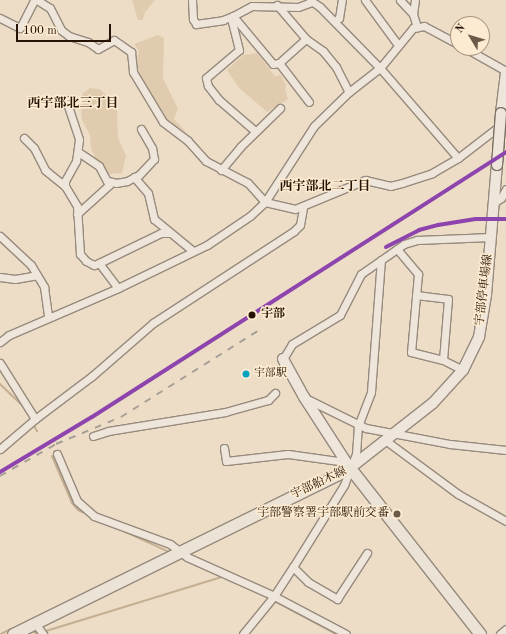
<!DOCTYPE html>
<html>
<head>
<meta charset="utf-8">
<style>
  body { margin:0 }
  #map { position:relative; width:506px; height:634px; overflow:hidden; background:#edddc7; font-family:"Old Standard TT","Noto Serif JP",serif }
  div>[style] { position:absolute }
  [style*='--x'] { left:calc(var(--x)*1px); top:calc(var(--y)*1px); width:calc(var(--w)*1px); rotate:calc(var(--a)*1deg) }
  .green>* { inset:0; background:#e1cbae }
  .stream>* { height:2px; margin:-1px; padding:0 1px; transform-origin:1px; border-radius:1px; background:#c4af92 }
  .roads { filter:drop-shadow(1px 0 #968a7c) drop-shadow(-1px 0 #968a7c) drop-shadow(0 1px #968a7c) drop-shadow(0 -1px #968a7c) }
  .street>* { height:7px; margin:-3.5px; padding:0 3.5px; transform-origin:3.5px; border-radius:3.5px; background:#efe6db }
  .secondary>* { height:10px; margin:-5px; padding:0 5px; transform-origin:5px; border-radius:5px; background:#efe6db }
  .primary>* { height:11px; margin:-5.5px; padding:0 5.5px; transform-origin:5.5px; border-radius:5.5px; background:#ebe3d6 }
  .rail>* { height:2px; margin-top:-1px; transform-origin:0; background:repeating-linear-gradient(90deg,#a69f95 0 7px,transparent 0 14px) }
  .bridges { filter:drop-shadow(1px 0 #7a6f62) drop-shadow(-1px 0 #7a6f62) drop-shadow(0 1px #7a6f62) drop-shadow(0 -1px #7a6f62) }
  .secondary-bridge>* { height:10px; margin:-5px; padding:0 5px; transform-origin:5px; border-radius:5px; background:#efe6db }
  .rail-1>* { height:4px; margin:-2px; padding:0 2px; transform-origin:2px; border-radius:2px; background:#8e44ad }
  .dots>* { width:11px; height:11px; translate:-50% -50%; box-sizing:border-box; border:2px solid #fdebd1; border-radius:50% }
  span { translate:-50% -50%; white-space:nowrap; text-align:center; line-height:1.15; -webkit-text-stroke:3px #fdebd1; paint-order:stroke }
  .bus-label { font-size:11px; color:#251405 }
  .left { translate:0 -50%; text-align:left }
  .street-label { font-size:12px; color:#251405 }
  .stop-label { font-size:12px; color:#251405; font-weight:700 }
  .poi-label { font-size:12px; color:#251405 }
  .right { translate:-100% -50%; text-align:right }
  .neighbourhood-label { font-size:13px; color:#251405; font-weight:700 }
  .north { position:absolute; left:450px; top:16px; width:40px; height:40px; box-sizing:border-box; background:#fdebd1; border:1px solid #a7957f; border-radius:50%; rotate:308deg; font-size:11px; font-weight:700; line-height:16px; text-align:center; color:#251405 }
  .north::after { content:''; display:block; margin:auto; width:14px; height:18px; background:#6b5a49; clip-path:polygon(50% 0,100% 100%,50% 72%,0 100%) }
  .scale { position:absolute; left:16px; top:24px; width:95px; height:18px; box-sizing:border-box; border:2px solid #251405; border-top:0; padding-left:5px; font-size:12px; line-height:14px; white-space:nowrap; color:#251405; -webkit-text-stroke:3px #fdebd1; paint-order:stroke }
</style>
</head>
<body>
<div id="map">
  <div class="green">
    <div style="clip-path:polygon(132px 0,155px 0,145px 12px,143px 20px,138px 20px)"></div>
    <div style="clip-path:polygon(158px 35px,164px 38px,163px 78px,178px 109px,174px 119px,187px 133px,166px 120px,145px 86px,136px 64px,139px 51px,134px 44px)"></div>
    <div style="clip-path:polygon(257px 53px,275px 76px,281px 75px,286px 85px,285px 90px,288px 99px,267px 112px,239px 88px,227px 70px,243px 55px)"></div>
    <div style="clip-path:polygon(90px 88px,99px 89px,113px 100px,117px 111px,118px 138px,126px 156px,122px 173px,108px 174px,96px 160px,91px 148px,90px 135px,82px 120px,81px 107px,84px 98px,82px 94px)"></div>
  </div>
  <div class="stream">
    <div style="--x:0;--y:384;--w:30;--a:44"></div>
    <div style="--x:34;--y:426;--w:6;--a:59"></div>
    <div style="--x:52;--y:456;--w:51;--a:66.9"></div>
    <div style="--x:72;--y:503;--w:9;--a:49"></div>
    <div style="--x:78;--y:510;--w:100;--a:24.8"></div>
    <div style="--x:178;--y:556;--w:98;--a:24.7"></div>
    <div style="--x:267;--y:597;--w:78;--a:28.2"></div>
    <div style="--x:30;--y:631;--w:7;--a:16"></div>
    <div style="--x:46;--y:631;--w:183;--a:-17.1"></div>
    <div style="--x:1;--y:634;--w:11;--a:-27"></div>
  </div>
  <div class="roads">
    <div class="street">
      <div style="--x:37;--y:0;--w:15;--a:32"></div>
      <div style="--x:50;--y:8;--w:25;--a:63"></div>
      <div style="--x:61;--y:30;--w:10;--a:37"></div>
      <div style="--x:69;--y:36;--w:20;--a:18"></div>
      <div style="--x:88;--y:42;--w:12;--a:35"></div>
      <div style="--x:98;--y:49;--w:18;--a:-29"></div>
      <div style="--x:114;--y:40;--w:21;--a:35"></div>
      <div style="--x:131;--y:52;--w:20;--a:84"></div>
      <div style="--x:133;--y:72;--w:58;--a:59"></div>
      <div style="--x:163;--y:122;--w:31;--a:37"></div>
      <div style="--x:188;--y:141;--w:27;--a:48"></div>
      <div style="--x:206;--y:161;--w:47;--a:27.6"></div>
      <div style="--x:248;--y:183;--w:25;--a:48"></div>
      <div style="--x:265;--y:202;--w:31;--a:13"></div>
      <div style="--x:295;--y:209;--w:76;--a:-22.5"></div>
      <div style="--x:365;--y:180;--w:26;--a:13"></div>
      <div style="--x:390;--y:186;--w:12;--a:-14"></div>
      <div style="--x:402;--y:183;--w:32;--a:-18"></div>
      <div style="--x:432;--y:173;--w:30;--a:-30"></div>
      <div style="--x:458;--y:158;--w:61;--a:-37.6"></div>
      <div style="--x:192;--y:0;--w:19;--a:87"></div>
      <div style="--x:193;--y:19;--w:6;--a:59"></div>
      <div style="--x:196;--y:24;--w:27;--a:-8"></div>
      <div style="--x:223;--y:20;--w:11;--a:-22"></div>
      <div style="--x:233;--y:16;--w:62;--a:50.2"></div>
      <div style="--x:273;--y:64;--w:6;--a:-9"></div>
      <div style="--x:279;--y:63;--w:49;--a:52.4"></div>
      <div style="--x:310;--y:0;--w:12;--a:35"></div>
      <div style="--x:320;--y:7;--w:86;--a:45.5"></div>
      <div style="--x:380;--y:68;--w:119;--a:49.1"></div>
      <div style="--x:365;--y:0;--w:56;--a:53.7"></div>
      <div style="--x:400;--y:0;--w:19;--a:47"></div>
      <div style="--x:413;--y:14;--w:14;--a:73"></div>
      <div style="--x:277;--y:5;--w:45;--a:49.5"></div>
      <div style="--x:306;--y:39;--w:21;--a:35"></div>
      <div style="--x:323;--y:51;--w:21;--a:51"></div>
      <div style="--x:336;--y:67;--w:28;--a:63"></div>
      <div style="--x:413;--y:14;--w:14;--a:-82"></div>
      <div style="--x:0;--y:18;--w:22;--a:27"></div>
      <div style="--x:20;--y:28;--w:31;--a:-63"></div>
      <div style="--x:335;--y:21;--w:5;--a:-37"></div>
      <div style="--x:339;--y:18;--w:18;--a:-81"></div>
      <div style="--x:465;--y:48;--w:47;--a:29.3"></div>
      <div style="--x:279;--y:63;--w:36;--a:-42"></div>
      <div style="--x:255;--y:131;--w:48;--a:-139.3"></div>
      <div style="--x:219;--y:100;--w:18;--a:-128"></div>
      <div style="--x:208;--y:86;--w:8;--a:-104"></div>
      <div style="--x:206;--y:78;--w:43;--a:-40.3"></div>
      <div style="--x:239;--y:50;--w:29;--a:-104"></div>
      <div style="--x:232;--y:22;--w:6;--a:-81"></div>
      <div style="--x:233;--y:16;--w:21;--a:-28"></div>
      <div style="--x:252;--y:6;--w:46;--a:1.2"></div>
      <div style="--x:298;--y:7;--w:15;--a:-20"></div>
      <div style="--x:24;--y:138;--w:14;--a:45"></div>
      <div style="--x:34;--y:148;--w:25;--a:63"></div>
      <div style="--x:45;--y:170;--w:26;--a:39"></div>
      <div style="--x:65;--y:186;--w:23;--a:59"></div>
      <div style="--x:77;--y:206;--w:48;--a:86.4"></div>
      <div style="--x:80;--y:254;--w:9;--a:49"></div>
      <div style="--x:86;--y:261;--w:9;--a:27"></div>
      <div style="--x:94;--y:265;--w:5;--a:-22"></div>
      <div style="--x:99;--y:263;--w:31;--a:53"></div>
      <div style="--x:221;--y:170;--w:30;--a:-50"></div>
      <div style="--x:240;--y:147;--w:56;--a:-44.3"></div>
      <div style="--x:134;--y:177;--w:21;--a:49"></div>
      <div style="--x:148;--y:193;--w:27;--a:77"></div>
      <div style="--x:154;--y:219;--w:50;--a:39.4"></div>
      <div style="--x:108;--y:181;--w:8;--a:14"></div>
      <div style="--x:116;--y:183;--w:11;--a:-10"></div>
      <div style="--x:127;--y:181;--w:13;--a:-27"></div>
      <div style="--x:139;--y:175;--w:22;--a:-47"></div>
      <div style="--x:154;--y:159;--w:11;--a:-100"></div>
      <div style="--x:152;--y:148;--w:22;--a:-120"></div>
      <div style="--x:65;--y:186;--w:5;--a:-90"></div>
      <div style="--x:65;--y:181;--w:23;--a:-61"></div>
      <div style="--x:76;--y:161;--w:22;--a:-82"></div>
      <div style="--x:79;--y:139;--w:41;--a:-108.4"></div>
      <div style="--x:494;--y:203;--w:9;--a:-36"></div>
      <div style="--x:501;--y:198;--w:10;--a:-61"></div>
      <div style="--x:77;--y:214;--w:43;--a:-42.2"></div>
      <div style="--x:109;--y:185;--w:21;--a:-118"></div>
      <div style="--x:99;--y:166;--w:25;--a:-146"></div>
      <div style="--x:0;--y:236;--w:42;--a:43.1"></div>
      <div style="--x:31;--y:265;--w:26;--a:59"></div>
      <div style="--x:44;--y:287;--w:30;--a:82"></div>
      <div style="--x:397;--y:249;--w:33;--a:50"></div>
      <div style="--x:418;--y:274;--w:78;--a:95.1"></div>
      <div style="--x:411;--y:352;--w:33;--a:14"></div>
      <div style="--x:443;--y:360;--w:22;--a:27"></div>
      <div style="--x:99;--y:263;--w:69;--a:-25.8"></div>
      <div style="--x:161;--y:233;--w:8;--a:0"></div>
      <div style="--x:0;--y:277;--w:15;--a:8"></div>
      <div style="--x:15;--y:279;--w:22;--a:-10"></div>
      <div style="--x:416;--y:295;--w:32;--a:7"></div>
      <div style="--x:448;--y:299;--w:61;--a:94.7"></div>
      <div style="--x:0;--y:342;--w:11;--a:-38"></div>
      <div style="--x:9;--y:335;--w:119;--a:-23.3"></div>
      <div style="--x:118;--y:288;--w:99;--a:-25.8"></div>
      <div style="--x:207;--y:245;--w:52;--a:-34"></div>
      <div style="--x:250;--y:216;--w:21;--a:-43"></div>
      <div style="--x:265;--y:202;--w:90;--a:-57.2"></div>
      <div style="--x:314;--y:126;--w:49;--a:-44.2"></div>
      <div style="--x:349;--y:92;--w:39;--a:-38"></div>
      <div style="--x:380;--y:68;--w:52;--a:-50.5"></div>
      <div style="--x:413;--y:28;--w:11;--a:-10"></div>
      <div style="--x:424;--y:26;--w:38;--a:28"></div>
      <div style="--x:283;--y:359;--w:17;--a:-59"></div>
      <div style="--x:292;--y:344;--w:56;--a:-31.1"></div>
      <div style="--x:340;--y:315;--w:46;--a:-62.9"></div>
      <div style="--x:361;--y:274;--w:52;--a:-34.9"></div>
      <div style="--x:404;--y:244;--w:14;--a:-17"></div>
      <div style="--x:417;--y:240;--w:74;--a:-2.3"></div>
      <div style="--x:0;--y:363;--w:66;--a:58"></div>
      <div style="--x:305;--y:398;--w:68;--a:26.2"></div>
      <div style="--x:366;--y:428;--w:86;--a:10.8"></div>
      <div style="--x:450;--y:444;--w:56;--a:6.1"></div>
      <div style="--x:93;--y:436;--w:16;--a:-18"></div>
      <div style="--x:108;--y:431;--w:119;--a:-9.2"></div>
      <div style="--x:225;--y:412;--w:45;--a:-15.6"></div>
      <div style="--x:268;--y:400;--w:10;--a:-45"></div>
      <div style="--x:385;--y:440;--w:91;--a:36.5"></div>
      <div style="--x:458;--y:494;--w:55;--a:29.4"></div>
      <div style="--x:224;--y:448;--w:13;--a:81"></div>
      <div style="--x:226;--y:461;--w:62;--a:-6.4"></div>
      <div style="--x:288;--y:454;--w:59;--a:7.9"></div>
      <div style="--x:0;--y:449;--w:46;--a:-40.6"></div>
      <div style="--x:35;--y:419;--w:71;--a:-37"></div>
      <div style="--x:92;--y:376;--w:81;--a:-41"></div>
      <div style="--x:153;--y:323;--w:168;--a:-33.1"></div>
      <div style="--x:294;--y:231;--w:8;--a:-45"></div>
      <div style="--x:300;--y:225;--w:17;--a:-80"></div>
      <div style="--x:57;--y:454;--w:51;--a:66.9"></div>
      <div style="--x:77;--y:501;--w:23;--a:41"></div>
      <div style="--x:94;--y:516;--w:81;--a:20.2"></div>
      <div style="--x:170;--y:544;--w:21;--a:37"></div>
      <div style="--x:187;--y:557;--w:95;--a:24.1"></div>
      <div style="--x:274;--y:596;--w:81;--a:27.8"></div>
      <div style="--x:293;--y:567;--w:21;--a:45"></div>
      <div style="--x:308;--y:582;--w:34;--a:30"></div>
      <div style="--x:337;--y:599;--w:55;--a:-56.9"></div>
      <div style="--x:35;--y:623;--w:14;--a:54"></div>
      <div style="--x:243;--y:634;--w:49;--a:-50.8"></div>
      <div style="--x:274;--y:596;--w:35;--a:-57"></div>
      <div style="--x:293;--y:567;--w:97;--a:-58.1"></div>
      <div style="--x:344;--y:485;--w:33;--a:-69"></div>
      <div style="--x:356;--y:454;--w:28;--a:-86"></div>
      <div style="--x:358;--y:426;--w:36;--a:-69"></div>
      <div style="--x:371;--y:392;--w:132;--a:-85.7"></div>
      <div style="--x:500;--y:634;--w:8;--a:-40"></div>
    </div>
    <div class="secondary">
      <div style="--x:501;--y:113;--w:39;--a:-83"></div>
      <div style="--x:283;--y:359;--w:43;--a:61.1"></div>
      <div style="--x:304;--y:397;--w:85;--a:57.1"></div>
      <div style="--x:350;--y:468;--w:105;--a:-38.1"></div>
      <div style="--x:433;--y:403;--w:45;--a:-47.7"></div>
      <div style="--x:463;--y:370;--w:37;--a:-64"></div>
      <div style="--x:479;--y:337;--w:43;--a:-80.5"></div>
      <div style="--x:486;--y:295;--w:130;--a:-85.2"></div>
    </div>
    <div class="primary">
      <div style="--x:13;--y:634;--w:376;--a:-26.2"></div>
      <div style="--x:350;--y:468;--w:211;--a:51.9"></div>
    </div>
  </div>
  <div class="rail">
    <div style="--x:0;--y:476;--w:64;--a:-29.7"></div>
    <div style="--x:56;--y:444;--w:70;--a:-22.6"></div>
    <div style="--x:121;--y:417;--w:165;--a:-32.2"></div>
  </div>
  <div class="bridges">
    <div class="secondary-bridge">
      <div style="--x:497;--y:165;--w:52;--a:-85.6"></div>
    </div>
  </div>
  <div class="rail-1">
    <div style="--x:386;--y:247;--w:37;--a:-27"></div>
    <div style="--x:419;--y:230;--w:20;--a:-15"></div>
    <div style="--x:438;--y:225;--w:38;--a:-9"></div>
    <div style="--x:476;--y:219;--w:30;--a:0"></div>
    <div style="--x:0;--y:472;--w:107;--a:-30.9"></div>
    <div style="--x:92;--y:417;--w:492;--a:-32.6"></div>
  </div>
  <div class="dots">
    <div style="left:252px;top:315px;background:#251405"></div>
    <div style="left:246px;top:374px;background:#02a2c4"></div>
    <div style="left:397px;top:514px;background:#6b5a49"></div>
  </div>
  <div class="bus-label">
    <span class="left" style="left:254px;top:374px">宇部駅</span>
  </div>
  <div class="street-label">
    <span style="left:485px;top:290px;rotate:-83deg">宇部停車場線</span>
    <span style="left:319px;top:484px;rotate:-25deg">宇部船木線</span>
  </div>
  <div class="stop-label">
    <span class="left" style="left:261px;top:315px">宇部</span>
  </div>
  <div class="poi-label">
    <span class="right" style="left:389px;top:514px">宇部警察署宇部駅前交番</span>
  </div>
  <div class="neighbourhood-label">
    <span style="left:73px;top:104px">西宇部北三丁目</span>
    <span style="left:325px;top:187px">西宇部北二丁目</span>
  </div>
  <div class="north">N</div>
  <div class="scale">100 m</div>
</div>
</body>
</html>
